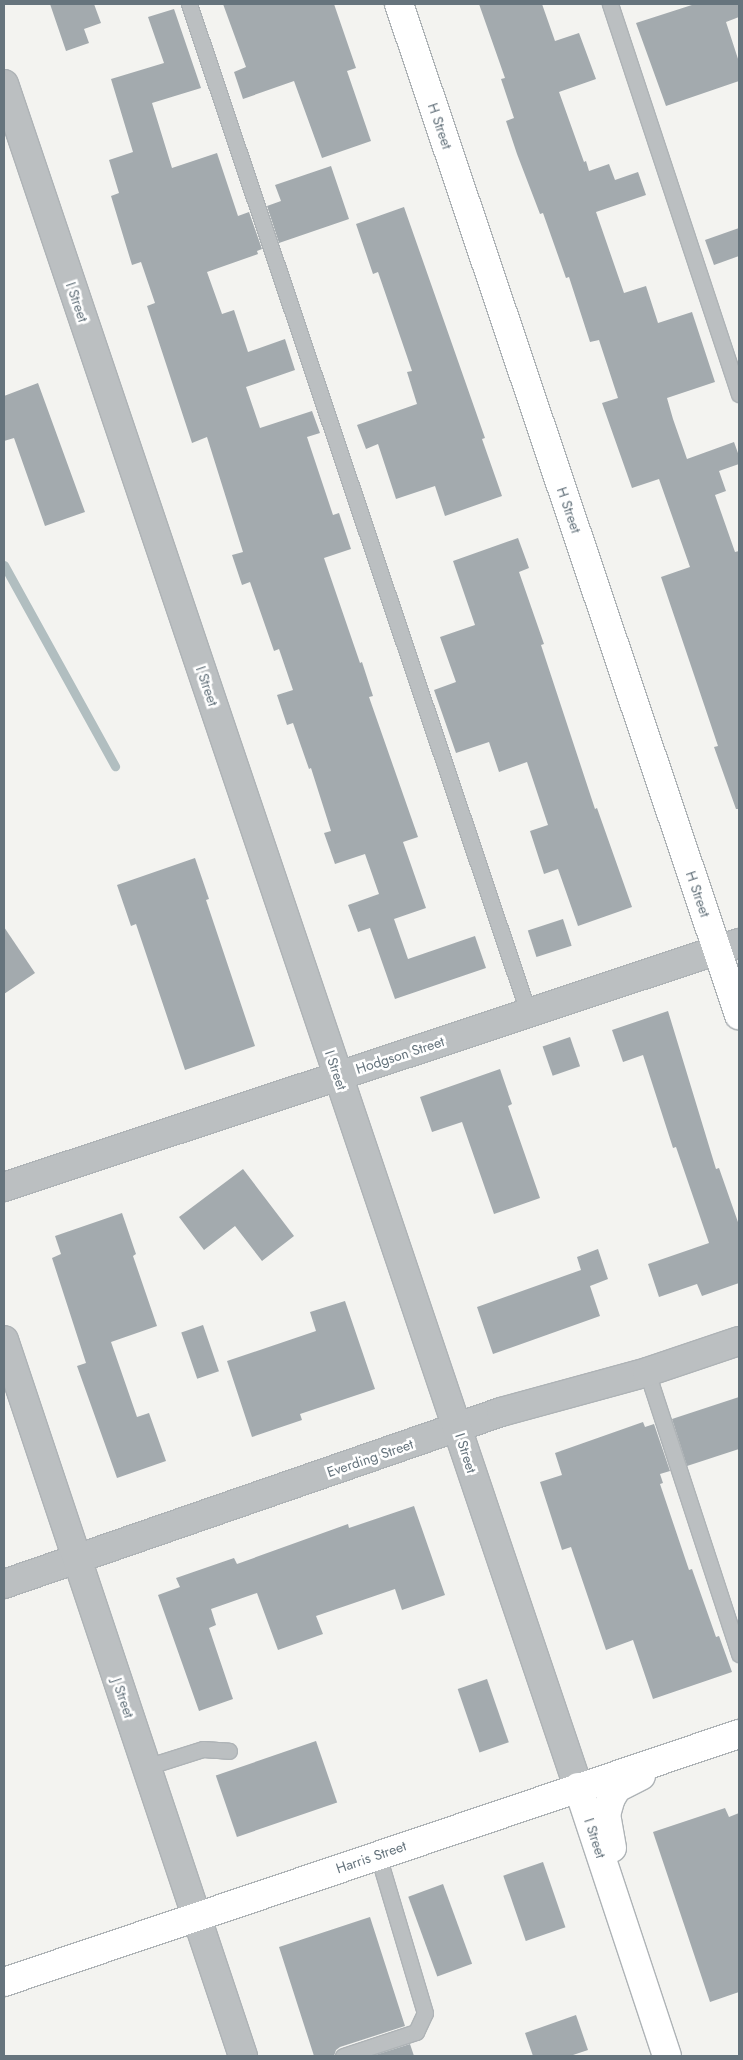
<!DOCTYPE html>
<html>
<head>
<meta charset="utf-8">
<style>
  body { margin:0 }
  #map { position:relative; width:743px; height:2060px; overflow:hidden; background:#f3f3f0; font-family:Jost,sans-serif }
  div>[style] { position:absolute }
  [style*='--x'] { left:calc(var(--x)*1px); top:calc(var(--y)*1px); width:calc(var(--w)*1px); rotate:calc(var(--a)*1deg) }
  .stream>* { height:9px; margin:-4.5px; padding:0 4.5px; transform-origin:4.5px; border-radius:4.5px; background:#b1bec0 }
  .building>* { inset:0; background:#a3aaae; transform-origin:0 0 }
  .roads { filter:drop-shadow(1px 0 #aeb3b6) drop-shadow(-1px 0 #aeb3b6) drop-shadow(0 1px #aeb3b6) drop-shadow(0 -1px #aeb3b6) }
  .service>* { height:15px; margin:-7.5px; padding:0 7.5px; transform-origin:7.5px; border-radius:7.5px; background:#bbbfc1 }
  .minor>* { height:28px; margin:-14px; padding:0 14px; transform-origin:14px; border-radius:14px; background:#bbbfc1 }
  .tertiary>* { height:28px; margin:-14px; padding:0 14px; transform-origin:14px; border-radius:14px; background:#bbbfc1 }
  .secondary>* { height:28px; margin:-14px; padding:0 14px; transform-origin:14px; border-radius:14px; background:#fff }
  span { translate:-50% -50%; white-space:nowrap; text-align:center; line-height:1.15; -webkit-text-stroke:5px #fff; paint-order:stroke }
  .street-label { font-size:14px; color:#66747d }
  .frame { position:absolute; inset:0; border:5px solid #66747d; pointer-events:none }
</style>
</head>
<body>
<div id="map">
  <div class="stream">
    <div style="--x:4;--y:565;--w:230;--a:61.1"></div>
  </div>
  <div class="building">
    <div style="clip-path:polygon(50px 4px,94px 4px,101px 23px,84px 29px,89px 43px,66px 51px)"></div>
    <div style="clip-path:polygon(223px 4px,334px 4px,356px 68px,347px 71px,371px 141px,322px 158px,294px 81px,243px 99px,234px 72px,246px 67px)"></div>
    <div style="clip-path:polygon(479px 4px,542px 4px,555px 41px,579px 33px,596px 79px,559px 92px,584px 162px,586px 161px,589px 171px,609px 164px,615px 180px,638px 172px,646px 195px,596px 212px,624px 293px,646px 286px,658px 323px,692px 312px,715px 382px,667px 398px,673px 419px,687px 459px,734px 442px,739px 456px,739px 464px,719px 471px,726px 491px,715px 495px,735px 552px,739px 551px,739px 809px,736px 809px,714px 747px,718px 746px,661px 577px,690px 567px,659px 479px,632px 488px,602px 403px,618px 398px,599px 340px,590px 342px,569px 277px,566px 278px,543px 213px,540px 214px,517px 154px,506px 121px,514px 118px,501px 79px,505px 78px)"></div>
    <div style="clip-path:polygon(695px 4px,739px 4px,739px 17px,726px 22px,739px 62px,739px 81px,666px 106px,636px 23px)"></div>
    <div style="clip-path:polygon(174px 9px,201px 88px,152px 103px,172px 168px,217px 153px,238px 216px,249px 212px,262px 249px,257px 251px,258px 254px,207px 272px,222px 314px,234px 310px,248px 352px,285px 339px,295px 370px,246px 387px,260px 428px,312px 411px,320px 433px,307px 437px,333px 515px,339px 513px,351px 549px,324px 558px,360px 663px,362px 662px,373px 696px,369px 697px,418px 837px,403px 842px,426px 908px,394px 919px,408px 959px,475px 936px,486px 968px,395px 999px,370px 928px,358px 932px,348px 905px,379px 894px,365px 854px,335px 864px,324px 833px,331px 831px,311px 768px,309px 769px,293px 723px,287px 725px,277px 695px,293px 690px,279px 649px,274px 651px,250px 582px,242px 585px,232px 555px,243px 552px,207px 437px,192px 443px,147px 306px,155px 303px,141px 262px,132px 265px,111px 196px,119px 193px,109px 160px,133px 152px,111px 79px,164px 63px,148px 17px)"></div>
    <div style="clip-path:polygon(331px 166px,349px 219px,279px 243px,267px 206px,281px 201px,275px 185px)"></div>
    <div style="clip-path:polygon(404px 207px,485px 438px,482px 439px,502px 496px,445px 516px,435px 486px,396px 499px,378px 444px,366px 449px,357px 425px,417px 404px,407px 372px,412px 371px,378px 272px,373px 274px,356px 224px)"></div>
    <div style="clip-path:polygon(739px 228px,739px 256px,714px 265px,705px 240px)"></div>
    <div style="clip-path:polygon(38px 383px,85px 512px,45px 526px,14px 438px,4px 441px,4px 396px)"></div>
    <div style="clip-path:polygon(518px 538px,529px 568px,519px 572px,544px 644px,541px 645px,595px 809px,597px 808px,632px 907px,578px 926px,558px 869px,544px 874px,530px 831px,548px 825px,527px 762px,499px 772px,489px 742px,456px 753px,434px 690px,456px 682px,440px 637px,475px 625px,453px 561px)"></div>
    <div style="clip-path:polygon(195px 858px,209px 899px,206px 900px,255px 1046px,185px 1070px,136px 924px,131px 926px,117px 885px)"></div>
    <div style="left:563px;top:919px;width:28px;height:37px;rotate:72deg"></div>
    <div style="clip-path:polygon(4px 927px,35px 973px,4px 994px)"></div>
    <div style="clip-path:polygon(668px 1011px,716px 1169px,719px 1168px,739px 1225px,739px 1283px,702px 1296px,697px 1284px,659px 1297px,648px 1264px,709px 1243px,676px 1147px,673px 1148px,643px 1055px,623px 1062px,612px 1030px)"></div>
    <div style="left:570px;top:1037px;width:31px;height:29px;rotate:71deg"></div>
    <div style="clip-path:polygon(500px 1069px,512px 1104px,508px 1106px,540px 1198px,494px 1214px,462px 1122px,432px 1132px,420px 1097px)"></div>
    <div style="clip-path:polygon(243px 1169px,294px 1236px,262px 1261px,235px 1226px,204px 1250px,179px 1217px)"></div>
    <div style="clip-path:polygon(122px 1213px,136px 1254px,133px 1256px,157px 1326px,111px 1342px,137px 1417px,149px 1413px,166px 1461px,117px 1478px,77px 1366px,86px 1363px,52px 1258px,61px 1254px,55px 1236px)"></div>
    <div style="clip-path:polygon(598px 1249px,608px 1279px,590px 1286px,600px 1316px,493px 1354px,477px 1307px,581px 1270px,577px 1257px)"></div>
    <div style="clip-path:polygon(345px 1301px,375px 1389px,300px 1414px,302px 1420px,252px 1437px,227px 1361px,316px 1331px,310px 1312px)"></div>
    <div style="left:203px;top:1325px;width:49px;height:23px;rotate:71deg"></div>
    <div style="clip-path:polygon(739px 1397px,739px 1449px,687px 1466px,672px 1419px)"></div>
    <div style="clip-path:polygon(643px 1422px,645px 1427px,654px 1424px,670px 1471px,660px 1474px,663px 1483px,660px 1484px,689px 1570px,692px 1569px,716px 1637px,719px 1636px,732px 1672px,653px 1699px,633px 1640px,606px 1650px,571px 1547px,562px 1550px,540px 1482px,562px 1475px,555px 1453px)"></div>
    <div style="clip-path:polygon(414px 1506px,445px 1595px,402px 1610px,395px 1589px,316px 1616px,323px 1634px,278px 1650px,257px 1593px,211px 1609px,216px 1625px,209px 1628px,233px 1699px,199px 1711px,158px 1595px,180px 1587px,176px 1578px,234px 1558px,237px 1564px,348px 1524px,349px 1528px)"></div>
    <div style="left:487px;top:1679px;width:67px;height:31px;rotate:71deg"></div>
    <div style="left:316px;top:1741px;width:65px;height:106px;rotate:71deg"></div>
    <div style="clip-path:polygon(725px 1808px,729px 1817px,739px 1813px,739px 1992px,710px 2002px,653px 1832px)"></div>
    <div style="left:543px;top:1862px;width:69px;height:42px;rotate:71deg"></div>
    <div style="left:443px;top:1884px;width:85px;height:37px;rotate:70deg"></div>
    <div style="clip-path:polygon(370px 1917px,405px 2026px,340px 2047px,336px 2050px,334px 2056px,314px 2056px,279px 1947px)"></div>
    <div style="clip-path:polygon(576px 2015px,588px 2050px,570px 2056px,533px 2056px,525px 2033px)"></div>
    <div style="clip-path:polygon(410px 2044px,414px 2056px,372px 2056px)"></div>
  </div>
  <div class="roads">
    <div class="service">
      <div style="--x:189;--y:4;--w:1063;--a:71.41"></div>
      <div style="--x:610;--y:4;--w:411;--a:71.7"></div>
      <div style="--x:647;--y:1372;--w:297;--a:71.9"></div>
      <div style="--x:146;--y:1767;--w:60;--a:-17.5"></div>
      <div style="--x:203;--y:1749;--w:26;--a:4"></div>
      <div style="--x:343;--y:2056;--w:77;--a:-18.2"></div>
      <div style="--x:416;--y:2032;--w:21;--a:-65"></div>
      <div style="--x:425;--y:2013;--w:165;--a:-106.6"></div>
    </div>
    <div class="minor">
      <div style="--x:4;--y:1584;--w:526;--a:-19.09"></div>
      <div style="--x:501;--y:1412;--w:151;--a:-15.3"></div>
      <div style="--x:647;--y:1372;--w:97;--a:-18.6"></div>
    </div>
    <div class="tertiary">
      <div style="--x:4;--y:84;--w:1797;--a:71.37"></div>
      <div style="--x:4;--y:1187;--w:774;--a:-18.36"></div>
      <div style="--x:4;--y:1340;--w:755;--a:71.54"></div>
    </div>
    <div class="secondary">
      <div style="--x:399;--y:4;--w:1067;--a:71.41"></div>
      <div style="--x:578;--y:1787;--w:283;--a:71.7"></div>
      <div style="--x:612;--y:1848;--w:34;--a:-100"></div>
      <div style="--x:606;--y:1815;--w:18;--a:-74"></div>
      <div style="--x:611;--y:1798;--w:12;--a:-59"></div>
      <div style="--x:617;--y:1788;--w:27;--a:-27"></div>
      <div style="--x:4;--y:1982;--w:776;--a:-18.65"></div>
    </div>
  </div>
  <div class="street-label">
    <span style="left:440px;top:126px;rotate:71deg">H Street</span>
    <span style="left:77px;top:302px;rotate:71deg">I Street</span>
    <span style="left:569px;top:510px;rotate:71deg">H Street</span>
    <span style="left:207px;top:686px;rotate:71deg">I Street</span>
    <span style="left:698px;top:894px;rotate:71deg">H Street</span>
    <span style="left:400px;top:1055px;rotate:-18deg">Hodgson Street</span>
    <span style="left:336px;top:1070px;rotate:71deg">I Street</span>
    <span style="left:466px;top:1453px;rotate:72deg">I Street</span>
    <span style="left:370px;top:1458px;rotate:-19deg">Everding Street</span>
    <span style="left:123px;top:1698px;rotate:71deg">J Street</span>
    <span style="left:595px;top:1838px;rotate:72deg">I Street</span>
    <span style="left:371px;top:1857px;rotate:-19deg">Harris Street</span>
  </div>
  <div class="frame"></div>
</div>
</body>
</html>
